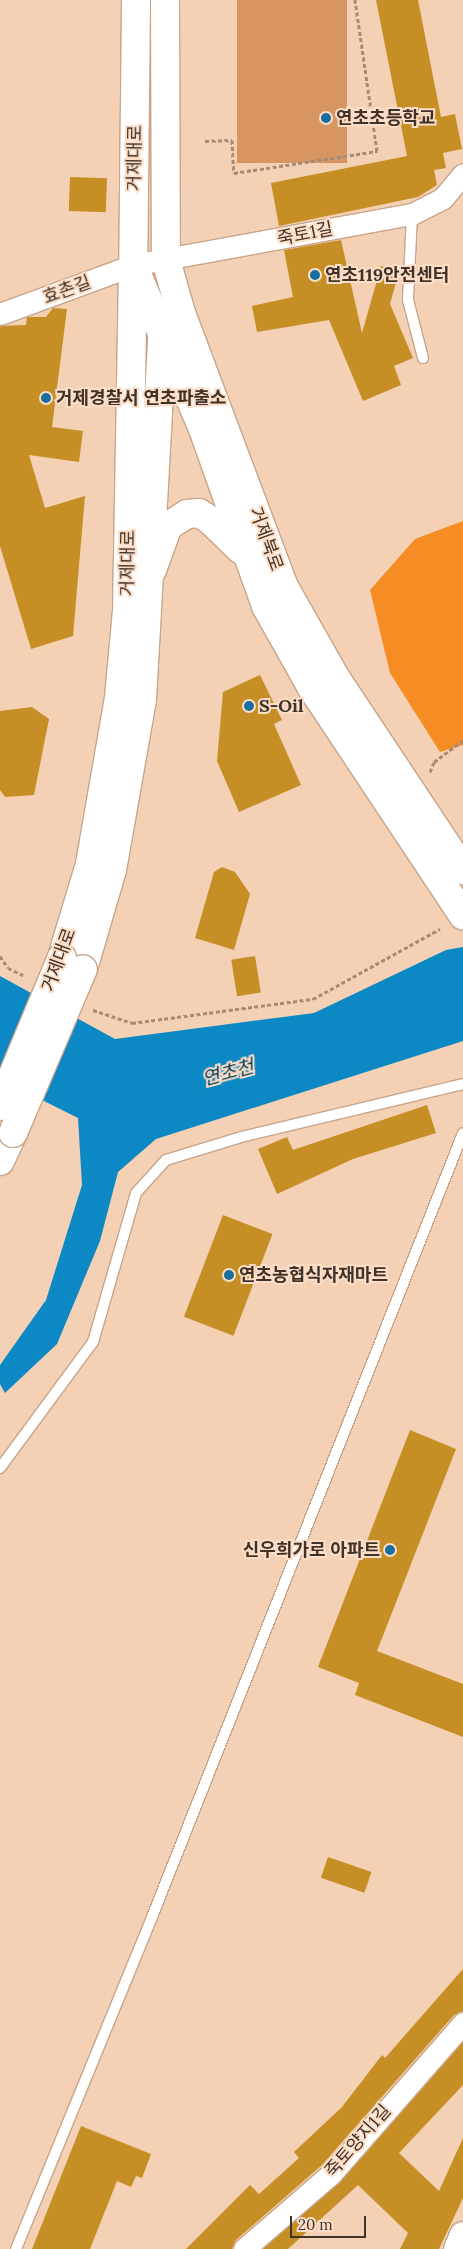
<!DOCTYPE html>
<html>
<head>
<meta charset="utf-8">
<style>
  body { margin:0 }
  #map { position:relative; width:463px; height:2249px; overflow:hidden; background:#f4d0b4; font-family:Lora,"Noto Sans KR",serif }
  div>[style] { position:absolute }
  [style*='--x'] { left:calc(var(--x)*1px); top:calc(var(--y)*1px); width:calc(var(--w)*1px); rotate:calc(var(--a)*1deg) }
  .green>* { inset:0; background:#d79661; transform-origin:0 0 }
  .forest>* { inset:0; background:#f58d24 }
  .water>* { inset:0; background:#0c88c4 }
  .building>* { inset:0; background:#c68f25; transform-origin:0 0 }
  .path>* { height:3px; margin-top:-1.5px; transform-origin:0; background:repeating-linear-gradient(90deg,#a58b76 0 4px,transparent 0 6.5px) }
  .roads { filter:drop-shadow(1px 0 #c7a489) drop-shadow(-1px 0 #c7a489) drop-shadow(0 1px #c7a489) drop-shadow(0 -1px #c7a489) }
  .service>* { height:10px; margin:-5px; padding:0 5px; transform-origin:5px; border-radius:5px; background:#fff }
  .minor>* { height:21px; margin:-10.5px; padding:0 10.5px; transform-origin:10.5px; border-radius:10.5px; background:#fff }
  .tertiary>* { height:26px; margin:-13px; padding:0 13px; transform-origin:13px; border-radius:13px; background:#fff }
  .secondary>* { height:28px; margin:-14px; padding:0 14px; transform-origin:14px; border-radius:14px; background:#fff }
  .primary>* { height:28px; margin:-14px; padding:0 14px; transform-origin:14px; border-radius:14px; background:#fff }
  .bridges { filter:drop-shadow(1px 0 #c7a489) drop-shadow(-1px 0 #c7a489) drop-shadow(0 1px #c7a489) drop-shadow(0 -1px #c7a489) }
  .secondary-bridge>* { height:28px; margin:-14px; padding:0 14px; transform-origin:14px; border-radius:14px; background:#fff }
  .dots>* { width:14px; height:14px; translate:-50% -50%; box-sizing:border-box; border:2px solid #fcdec8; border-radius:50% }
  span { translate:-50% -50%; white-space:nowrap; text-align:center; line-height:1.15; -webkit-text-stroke:4px #fcdec8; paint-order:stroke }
  .poi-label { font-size:18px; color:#403227; font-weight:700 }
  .left { translate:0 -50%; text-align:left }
  .right { translate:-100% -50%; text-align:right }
  .street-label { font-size:18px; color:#403227 }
  .water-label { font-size:19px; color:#003c5b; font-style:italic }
  .scale { position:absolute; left:290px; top:2216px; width:76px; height:22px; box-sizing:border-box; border:2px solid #403227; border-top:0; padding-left:6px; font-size:15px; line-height:18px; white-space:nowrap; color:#403227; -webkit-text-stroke:4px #fcdec8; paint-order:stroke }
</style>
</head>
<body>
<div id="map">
  <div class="green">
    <div style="left:237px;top:0;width:110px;height:163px"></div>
  </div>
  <div class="forest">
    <div style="clip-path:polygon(463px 521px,463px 745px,440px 752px,390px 673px,370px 590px,415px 539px)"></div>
  </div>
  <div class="water">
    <div style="clip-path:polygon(463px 947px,463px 1041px,156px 1139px,118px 1172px,100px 1241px,57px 1344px,5px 1393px,0 1384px,0 1365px,46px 1300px,82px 1185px,78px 1118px,0 1079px,0 976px,115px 1039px,314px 1013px,446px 950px)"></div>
  </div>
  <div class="building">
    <div style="clip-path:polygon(376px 0,418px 0,441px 117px,455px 114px,462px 149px,443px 153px,446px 168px,434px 170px,437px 185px,418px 197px,279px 226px,271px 183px,407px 156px)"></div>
    <div style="left:70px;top:177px;width:37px;height:34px;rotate:2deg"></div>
    <div style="clip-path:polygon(341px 240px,362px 333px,381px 266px,399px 271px,390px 304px,413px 358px,394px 366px,401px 385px,363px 401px,329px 320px,257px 332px,252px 306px,293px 297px,284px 250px)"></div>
    <div style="clip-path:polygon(53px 308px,67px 309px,52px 427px,83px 431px,79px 462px,29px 455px,45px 508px,85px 496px,73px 636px,31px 649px,0 546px,0 326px,26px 325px,27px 317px,46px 317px)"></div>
    <div style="clip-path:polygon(260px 675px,282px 720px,274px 724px,301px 785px,239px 812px,217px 761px,223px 692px)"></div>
    <div style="clip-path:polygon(32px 707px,49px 719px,34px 795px,5px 797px,0 790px,0 711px)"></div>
    <div style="clip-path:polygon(222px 867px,235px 872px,250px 894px,234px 950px,195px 938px,214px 872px)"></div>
    <div style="left:255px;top:956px;width:37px;height:24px;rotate:81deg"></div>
    <div style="clip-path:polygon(427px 1105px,436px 1133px,353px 1159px,277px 1194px,258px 1149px,287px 1137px,293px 1150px)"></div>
    <div style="left:223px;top:1215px;width:53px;height:109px;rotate:21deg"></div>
    <div style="clip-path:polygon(410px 1430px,456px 1449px,377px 1651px,463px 1684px,463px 1737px,355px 1695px,359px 1683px,318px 1667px)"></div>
    <div style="left:328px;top:1857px;width:46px;height:22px;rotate:19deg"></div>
    <div style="clip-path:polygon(463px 1969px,463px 2011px,454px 2015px,322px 2165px,236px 2240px,232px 2249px,186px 2249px,250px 2185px,259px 2194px,299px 2158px,294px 2152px,342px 2107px,382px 2055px,385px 2058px)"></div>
    <div style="clip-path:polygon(463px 2042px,463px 2085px,399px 2153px,439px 2191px,463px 2138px,463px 2198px,439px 2249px,400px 2249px,408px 2233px,358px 2185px,288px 2249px,263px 2249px,340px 2182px)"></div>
    <div style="clip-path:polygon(81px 2126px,151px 2154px,142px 2178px,136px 2176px,131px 2187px,117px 2181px,90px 2249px,32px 2249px)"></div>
  </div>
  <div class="path">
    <div style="--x:205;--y:141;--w:27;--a:-2"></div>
    <div style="--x:232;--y:140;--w:33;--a:87"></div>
    <div style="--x:234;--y:173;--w:145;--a:-8.7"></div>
    <div style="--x:377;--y:151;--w:153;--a:-98.3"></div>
    <div style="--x:430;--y:772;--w:11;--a:-68"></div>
    <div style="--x:434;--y:762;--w:36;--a:-37"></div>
    <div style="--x:0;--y:956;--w:14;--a:56"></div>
    <div style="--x:8;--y:968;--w:19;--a:25"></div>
    <div style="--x:93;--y:1010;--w:41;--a:18.4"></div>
    <div style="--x:132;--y:1023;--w:183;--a:-7.6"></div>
    <div style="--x:313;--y:999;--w:145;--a:-28.9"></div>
  </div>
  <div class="roads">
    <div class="service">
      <div style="--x:412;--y:214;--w:86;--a:92.7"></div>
      <div style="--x:408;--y:300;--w:60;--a:75.5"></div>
      <div style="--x:0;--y:1468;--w:157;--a:-53.6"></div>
      <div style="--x:93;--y:1342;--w:155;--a:-73.9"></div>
      <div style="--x:136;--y:1193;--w:45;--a:-47.7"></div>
      <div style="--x:166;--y:1160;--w:78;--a:-17"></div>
      <div style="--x:241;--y:1137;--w:228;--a:-13.4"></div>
      <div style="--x:16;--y:2249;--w:359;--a:-67.7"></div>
      <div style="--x:152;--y:1917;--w:843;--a:-68.36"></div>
    </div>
    <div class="minor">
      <div style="--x:0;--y:314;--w:142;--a:-20.2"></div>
      <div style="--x:133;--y:265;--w:284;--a:-10.4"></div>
      <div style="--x:412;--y:214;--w:35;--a:-27"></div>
      <div style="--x:443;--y:198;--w:31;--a:-50"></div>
      <div style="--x:244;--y:2249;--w:115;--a:-40.8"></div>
      <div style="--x:331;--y:2174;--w:201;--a:-48.8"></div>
    </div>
    <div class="tertiary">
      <div style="--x:457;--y:2249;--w:15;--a:-67"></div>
    </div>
    <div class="secondary">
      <div style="--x:62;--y:957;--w:97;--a:-73.2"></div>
      <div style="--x:90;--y:864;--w:169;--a:-80.1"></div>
      <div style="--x:119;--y:697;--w:86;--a:-84.7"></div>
      <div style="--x:127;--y:611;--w:346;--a:-89"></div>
      <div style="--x:83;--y:969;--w:103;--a:-73.7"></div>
      <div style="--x:112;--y:870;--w:173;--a:-80"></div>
      <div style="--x:142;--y:700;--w:371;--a:-86.8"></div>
      <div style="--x:0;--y:1161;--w:31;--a:-65"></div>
    </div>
    <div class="primary">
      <div style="--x:136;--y:0;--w:265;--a:90.6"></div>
      <div style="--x:133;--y:265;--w:178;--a:66.9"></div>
      <div style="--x:203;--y:429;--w:188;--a:70.4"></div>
      <div style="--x:266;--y:606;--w:94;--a:60.7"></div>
      <div style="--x:312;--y:688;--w:273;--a:56.4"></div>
      <div style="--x:165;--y:0;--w:260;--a:89.8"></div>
      <div style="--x:166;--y:260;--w:55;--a:74.2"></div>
      <div style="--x:181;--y:313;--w:290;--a:69.4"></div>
      <div style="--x:283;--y:585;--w:106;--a:60.5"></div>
      <div style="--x:335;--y:677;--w:232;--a:56.4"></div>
      <div style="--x:152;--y:570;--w:47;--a:-70"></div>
      <div style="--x:168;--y:526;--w:22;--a:-32"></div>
      <div style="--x:187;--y:514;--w:12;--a:-5"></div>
      <div style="--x:199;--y:513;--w:13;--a:32"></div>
      <div style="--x:210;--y:520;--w:42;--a:44"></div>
    </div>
  </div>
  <div class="bridges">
    <div class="secondary-bridge">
      <div style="--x:0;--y:1106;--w:161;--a:-67.4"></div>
      <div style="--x:13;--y:1133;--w:178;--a:-66.9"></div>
    </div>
  </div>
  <div class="dots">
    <div style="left:326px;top:118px;background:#176f9f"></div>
    <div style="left:315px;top:275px;background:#176f9f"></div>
    <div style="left:46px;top:398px;background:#176f9f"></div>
    <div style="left:249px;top:706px;background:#176f9f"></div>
    <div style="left:229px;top:1275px;background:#176f9f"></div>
    <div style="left:390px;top:1550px;background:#176f9f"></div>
  </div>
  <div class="poi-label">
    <span class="left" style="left:336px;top:118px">연초초등학교</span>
    <span class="left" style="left:325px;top:275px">연초119안전센터</span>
    <span class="left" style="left:56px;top:398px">거제경찰서 연초파출소</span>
    <span class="left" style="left:259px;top:706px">S-Oil</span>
    <span class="left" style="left:239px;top:1275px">연초농협식자재마트</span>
    <span class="right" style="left:380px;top:1550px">신우희가로 아파트</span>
  </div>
  <div class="street-label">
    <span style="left:135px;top:158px;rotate:-89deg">거제대로</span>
    <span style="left:305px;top:234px;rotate:-11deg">죽토1길</span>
    <span style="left:67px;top:290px;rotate:-20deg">효촌길</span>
    <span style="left:266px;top:539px;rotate:70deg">거제북로</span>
    <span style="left:128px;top:563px;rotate:-89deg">거제대로</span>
    <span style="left:59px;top:960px;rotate:-70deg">거제대로</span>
    <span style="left:358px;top:2141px;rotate:-49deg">죽토양지1길</span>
  </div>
  <div class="water-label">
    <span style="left:228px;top:1073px;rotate:-15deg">연초천</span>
  </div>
  <div class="scale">20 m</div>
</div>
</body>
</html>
